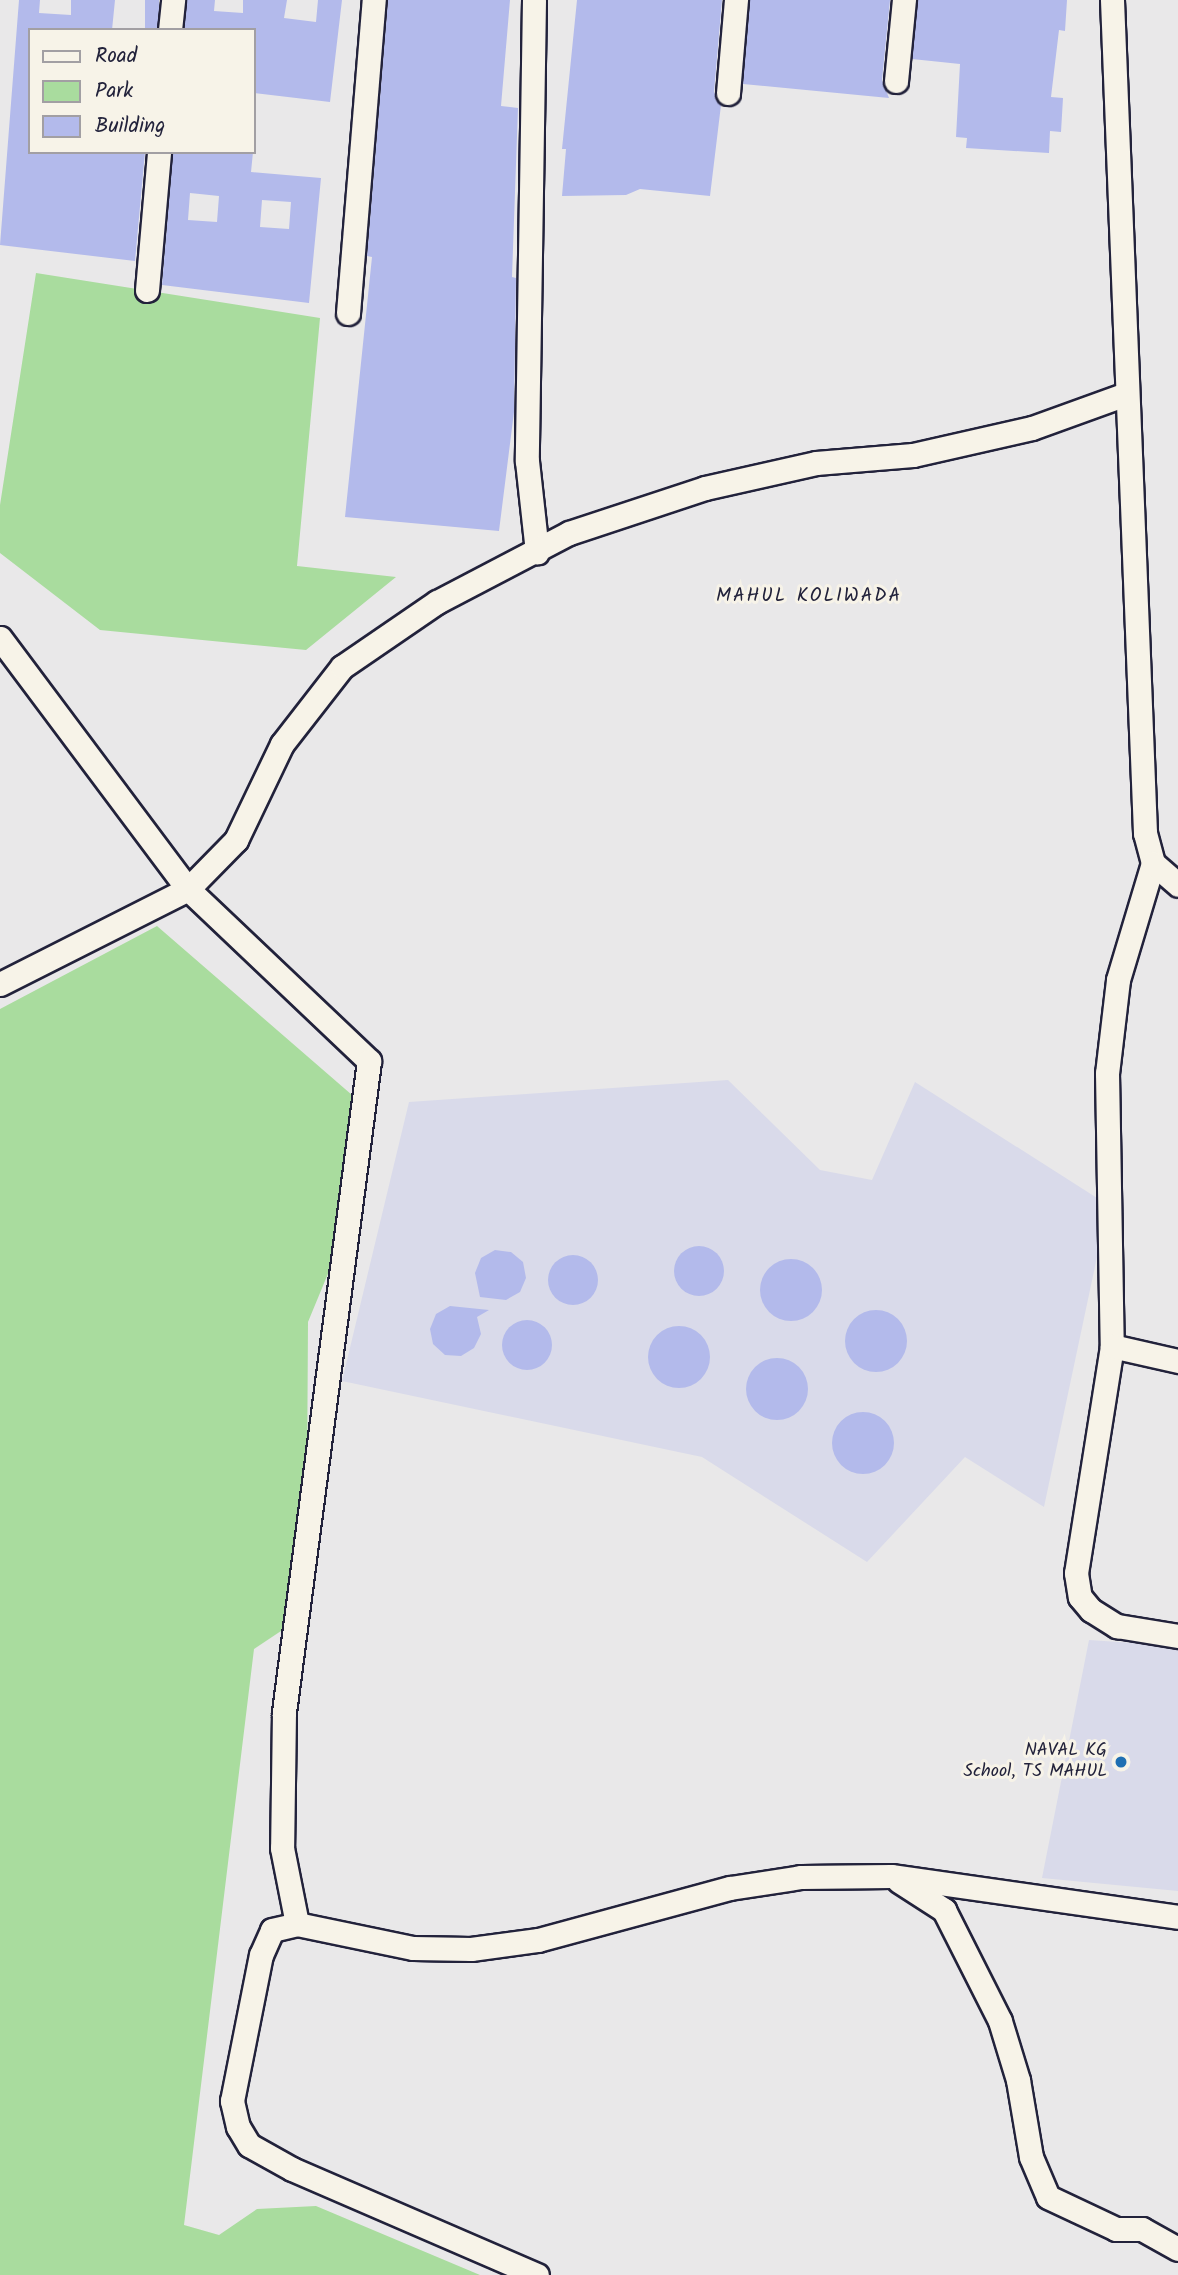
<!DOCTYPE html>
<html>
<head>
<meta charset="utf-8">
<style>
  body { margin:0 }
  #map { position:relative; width:1178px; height:2275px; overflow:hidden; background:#e9e8e9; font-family:Kalam,sans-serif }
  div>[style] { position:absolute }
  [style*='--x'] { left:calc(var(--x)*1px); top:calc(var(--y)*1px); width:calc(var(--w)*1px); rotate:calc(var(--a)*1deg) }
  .built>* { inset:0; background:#d9daea }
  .green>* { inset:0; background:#a9dc9e }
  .building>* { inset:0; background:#b3baeb; transform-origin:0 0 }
  .round { border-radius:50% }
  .roads { filter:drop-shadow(2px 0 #22223b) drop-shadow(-2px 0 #22223b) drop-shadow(0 2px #22223b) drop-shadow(0 -2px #22223b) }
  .minor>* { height:23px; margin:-11.5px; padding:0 11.5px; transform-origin:11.5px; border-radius:11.5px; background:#f7f3e8 }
  .dots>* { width:19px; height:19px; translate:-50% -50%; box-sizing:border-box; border:4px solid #f7f3e8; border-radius:50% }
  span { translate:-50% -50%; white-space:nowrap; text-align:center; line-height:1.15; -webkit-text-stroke:6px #f7f3e8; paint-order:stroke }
  .poi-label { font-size:18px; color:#22223b }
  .right { translate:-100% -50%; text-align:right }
  .neighbourhood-label { font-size:19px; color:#22223b; letter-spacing:2px }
  .legend { position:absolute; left:28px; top:28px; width:228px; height:126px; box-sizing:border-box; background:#f7f3e8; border:2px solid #a29fa3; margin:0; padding:9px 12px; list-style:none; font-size:21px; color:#22223b }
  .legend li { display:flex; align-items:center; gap:14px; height:35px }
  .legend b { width:35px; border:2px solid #a29fa3 }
</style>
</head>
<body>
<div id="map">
  <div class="built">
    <div style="clip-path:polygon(728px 1080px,820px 1170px,872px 1180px,915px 1082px,1108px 1205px,1044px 1507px,965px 1457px,867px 1562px,702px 1457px,342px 1381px,409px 1102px)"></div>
    <div style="clip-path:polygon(1089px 1640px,1178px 1646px,1178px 1891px,1042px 1878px)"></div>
  </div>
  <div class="green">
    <div style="clip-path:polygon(36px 273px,320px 318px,297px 566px,396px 577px,306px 650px,100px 630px,0 553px,0 505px)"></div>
    <div style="clip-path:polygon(157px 926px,352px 1095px,339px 1247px,308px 1322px,307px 1485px,287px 1627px,254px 1649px,184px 2225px,219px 2235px,257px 2209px,316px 2206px,480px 2275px,0 2275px,0 1009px)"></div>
  </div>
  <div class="building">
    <div style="clip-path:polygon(19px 0,40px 0,39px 13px,71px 15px,71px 0,115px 0,112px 30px,30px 30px,30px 152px,145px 152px,135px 261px,0 245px)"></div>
    <div style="left:145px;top:0;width:14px;height:30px"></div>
    <div style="clip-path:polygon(187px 0,215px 0,214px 11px,243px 13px,243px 0,287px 0,284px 18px,316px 22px,318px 0,342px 0,330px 102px,254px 93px,254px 30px,184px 30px)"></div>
    <div style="clip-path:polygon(388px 0,510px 0,501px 106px,518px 108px,512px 277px,516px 278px,514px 412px,499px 531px,345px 517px,372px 257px,367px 256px)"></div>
    <div style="clip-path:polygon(577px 0,722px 0,714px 92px,721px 105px,710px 196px,640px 189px,626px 195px,562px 196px,566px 149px,562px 149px)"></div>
    <div style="clip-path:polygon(750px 0,890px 0,882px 80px,889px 98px,743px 84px)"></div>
    <div style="clip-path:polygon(918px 0,1067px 0,1065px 31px,1059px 30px,1051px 97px,1063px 98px,1061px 132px,1050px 131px,1049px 153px,966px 148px,967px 138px,956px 137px,960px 64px,912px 59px)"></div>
    <div style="clip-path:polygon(evenodd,173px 152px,253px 152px,251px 172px,321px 178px,309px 303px,162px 285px,173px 152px,190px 193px,219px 196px,217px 222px,188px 220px,190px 193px,173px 152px,262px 200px,291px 202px,289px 229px,260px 227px,262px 200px)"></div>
    <div class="round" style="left:674px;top:1246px;width:50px;height:50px"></div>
    <div style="clip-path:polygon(495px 1250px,511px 1252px,523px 1262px,526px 1278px,520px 1292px,506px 1300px,480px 1297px,475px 1273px,481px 1258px)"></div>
    <div class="round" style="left:548px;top:1255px;width:50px;height:50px"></div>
    <div class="round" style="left:760px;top:1259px;width:62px;height:62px"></div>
    <div style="clip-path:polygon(450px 1306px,489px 1310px,477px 1317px,481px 1334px,474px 1348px,461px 1356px,445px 1355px,433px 1344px,430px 1329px,436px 1314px)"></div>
    <div class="round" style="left:845px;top:1310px;width:62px;height:62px"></div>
    <div class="round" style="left:502px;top:1320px;width:50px;height:50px"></div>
    <div class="round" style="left:648px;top:1326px;width:62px;height:62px"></div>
    <div class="round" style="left:746px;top:1358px;width:62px;height:62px"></div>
    <div class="round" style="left:832px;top:1412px;width:62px;height:62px"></div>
  </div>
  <div class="roads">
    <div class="minor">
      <div style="--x:534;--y:0;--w:461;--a:90.9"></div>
      <div style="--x:527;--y:461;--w:92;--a:83.7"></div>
      <div style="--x:1112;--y:0;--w:834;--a:87.73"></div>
      <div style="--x:1145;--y:833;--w:31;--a:75"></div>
      <div style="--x:1153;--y:863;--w:122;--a:106.7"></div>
      <div style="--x:1118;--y:980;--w:94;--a:96.7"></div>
      <div style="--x:1107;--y:1073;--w:273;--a:89"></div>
      <div style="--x:1112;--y:1346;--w:230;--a:99"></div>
      <div style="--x:1076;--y:1573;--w:24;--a:81"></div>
      <div style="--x:1080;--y:1597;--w:17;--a:50"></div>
      <div style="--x:1091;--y:1610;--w:31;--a:32"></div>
      <div style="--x:1117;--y:1626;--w:62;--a:9.3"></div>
      <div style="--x:170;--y:30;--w:30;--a:-84"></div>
      <div style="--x:896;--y:81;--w:81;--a:-84.4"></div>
      <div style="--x:728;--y:93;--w:93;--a:-85.1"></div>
      <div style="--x:147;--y:290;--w:139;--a:-85"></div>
      <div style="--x:348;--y:313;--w:314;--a:-85.3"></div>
      <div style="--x:0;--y:638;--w:314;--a:53.2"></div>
      <div style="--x:188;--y:889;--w:69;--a:-45.6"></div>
      <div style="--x:236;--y:840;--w:106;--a:-64.4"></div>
      <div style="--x:282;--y:744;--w:98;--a:-52.1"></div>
      <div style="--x:342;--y:667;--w:115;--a:-34.4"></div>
      <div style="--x:437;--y:602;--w:149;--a:-27.6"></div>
      <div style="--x:569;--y:533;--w:143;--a:-18.3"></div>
      <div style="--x:705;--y:488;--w:114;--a:-12.7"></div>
      <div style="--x:816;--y:463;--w:97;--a:-4.7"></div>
      <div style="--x:913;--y:455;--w:122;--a:-12.8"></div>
      <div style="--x:1032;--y:428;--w:100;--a:-19.9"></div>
      <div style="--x:1153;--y:863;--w:33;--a:41"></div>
      <div style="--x:0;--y:984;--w:211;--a:-26.8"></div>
      <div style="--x:188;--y:889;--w:250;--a:43.5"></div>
      <div style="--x:369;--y:1061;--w:657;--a:97.44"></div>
      <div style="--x:284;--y:1712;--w:136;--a:90.8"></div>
      <div style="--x:282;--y:1848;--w:77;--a:78.8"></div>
      <div style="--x:1112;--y:1346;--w:68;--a:12.8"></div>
      <div style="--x:899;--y:1881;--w:54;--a:32.8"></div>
      <div style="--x:944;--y:1910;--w:124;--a:63.2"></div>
      <div style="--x:1000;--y:2021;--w:62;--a:73"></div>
      <div style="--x:1018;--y:2080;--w:78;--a:80.4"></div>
      <div style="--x:1031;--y:2157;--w:43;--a:67"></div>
      <div style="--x:1048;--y:2197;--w:75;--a:25.2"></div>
      <div style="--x:1116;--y:2229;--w:26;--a:0"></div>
      <div style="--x:1142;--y:2229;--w:41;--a:29.1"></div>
      <div style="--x:537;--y:2275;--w:267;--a:-156.6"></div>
      <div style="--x:292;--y:2169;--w:49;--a:-150.8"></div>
      <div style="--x:249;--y:2145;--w:21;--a:-121"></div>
      <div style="--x:238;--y:2127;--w:27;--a:-103"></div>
      <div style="--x:232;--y:2101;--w:149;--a:-78.8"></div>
      <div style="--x:261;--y:1955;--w:27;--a:-66"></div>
      <div style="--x:272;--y:1930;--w:26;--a:-13"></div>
      <div style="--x:297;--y:1924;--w:118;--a:11.7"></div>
      <div style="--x:413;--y:1948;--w:58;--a:1"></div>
      <div style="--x:471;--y:1949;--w:68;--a:-7.7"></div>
      <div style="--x:538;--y:1940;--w:199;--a:-15.2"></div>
      <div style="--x:730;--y:1888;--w:72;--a:-8.8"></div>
      <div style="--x:801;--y:1877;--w:90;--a:-0.6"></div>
      <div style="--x:891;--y:1876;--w:290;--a:8.1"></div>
    </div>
  </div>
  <div class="dots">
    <div style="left:1121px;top:1762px;background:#1f6fb2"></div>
  </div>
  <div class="poi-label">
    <span class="right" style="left:1107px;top:1762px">NAVAL KG<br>School, TS MAHUL</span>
  </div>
  <div class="neighbourhood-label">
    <span style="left:809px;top:597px">MAHUL KOLIWADA</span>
  </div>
  <ul class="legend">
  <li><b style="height:9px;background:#f7f3e8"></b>Road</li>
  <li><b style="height:19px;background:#a9dc9e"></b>Park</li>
  <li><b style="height:19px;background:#b3baeb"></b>Building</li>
  </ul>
</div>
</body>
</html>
